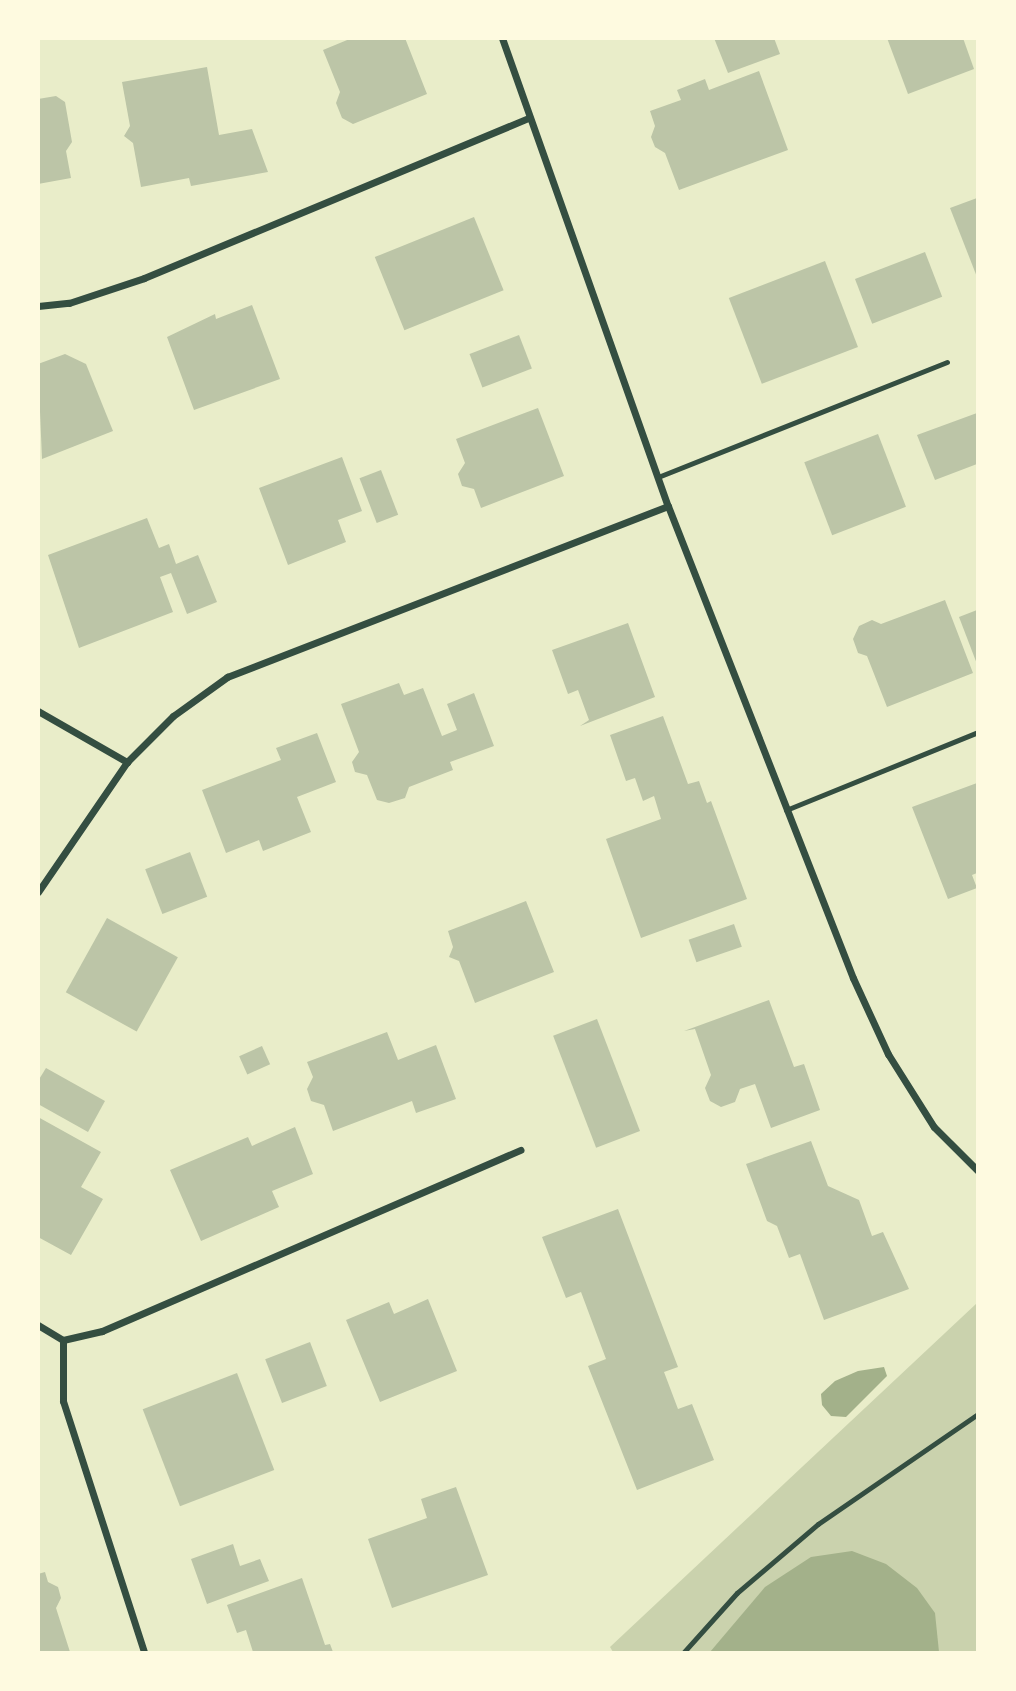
<!DOCTYPE html>
<html>
<head>
<meta charset="utf-8">
<style>
  body { margin:0 }
  #map { position:relative; width:1016px; height:1691px; overflow:hidden; background:#e9edc9; font-family:Lato,sans-serif }
  div>[style] { position:absolute }
  [style*='--x'] { left:calc(var(--x)*1px); top:calc(var(--y)*1px); width:calc(var(--w)*1px); rotate:calc(var(--a)*1deg) }
  .green>* { inset:0; background:#cad2ad }
  .water>* { inset:0; background:#a3b18a }
  .building>* { inset:0; background:#bcc5a7; transform-origin:0 0 }
  .path>* { height:4.5px; margin:-2.25px; padding:0 2.25px; transform-origin:2.25px; border-radius:2.25px; background:#344e41 }
  .service>* { height:5px; margin:-2.5px; padding:0 2.5px; transform-origin:2.5px; border-radius:2.5px; background:#344e41 }
  .minor>* { height:7px; margin:-3.5px; padding:0 3.5px; transform-origin:3.5px; border-radius:3.5px; background:#344e41 }
  span { translate:-50% -50%; white-space:nowrap; text-align:center; line-height:1.15; -webkit-text-stroke:5px #fefae0; paint-order:stroke }
  .frame { position:absolute; inset:0; border:40px solid #fefae0; pointer-events:none }
</style>
</head>
<body>
<div id="map">
  <div class="green">
    <div style="clip-path:polygon(977px 1303px,977px 1652px,613px 1652px,610px 1647px)"></div>
  </div>
  <div class="water">
    <div style="clip-path:polygon(884px 1367px,887px 1376px,846px 1417px,831px 1416px,822px 1405px,821px 1394px,835px 1381px,858px 1371px)"></div>
    <div style="clip-path:polygon(852px 1551px,886px 1564px,917px 1588px,935px 1613px,939px 1652px,710px 1652px,765px 1587px,811px 1557px)"></div>
  </div>
  <div class="building">
    <div style="clip-path:polygon(352px 38px,405px 38px,427px 94px,353px 124px,342px 118px,336px 103px,340px 92px,323px 50px)"></div>
    <div style="clip-path:polygon(714px 38px,774px 38px,780px 54px,728px 73px)"></div>
    <div style="clip-path:polygon(887px 38px,963px 38px,974px 69px,908px 94px)"></div>
    <div style="clip-path:polygon(207px 67px,219px 135px,252px 129px,268px 172px,191px 186px,189px 178px,141px 187px,133px 143px,124px 136px,130px 126px,122px 82px)"></div>
    <div style="clip-path:polygon(759px 71px,788px 150px,679px 190px,665px 153px,655px 147px,651px 137px,655px 126px,650px 111px,681px 100px,677px 90px,705px 79px,709px 90px)"></div>
    <div style="clip-path:polygon(56px 96px,65px 102px,72px 142px,66px 151px,71px 178px,38px 184px,38px 99px)"></div>
    <div style="clip-path:polygon(977px 198px,977px 277px,950px 208px)"></div>
    <div style="left:474px;top:217px;width:79px;height:107px;rotate:68deg"></div>
    <div style="left:925px;top:252px;width:48px;height:75px;rotate:69deg"></div>
    <div style="left:825px;top:261px;width:92px;height:103px;rotate:69deg"></div>
    <div style="clip-path:polygon(252px 305px,280px 379px,194px 410px,167px 337px,215px 314px,216px 319px)"></div>
    <div style="left:519px;top:335px;width:36px;height:53px;rotate:69deg"></div>
    <div style="clip-path:polygon(65px 354px,86px 364px,113px 431px,42px 459px,38px 364px)"></div>
    <div style="clip-path:polygon(538px 408px,564px 476px,481px 508px,474px 489px,462px 486px,458px 474px,465px 463px,456px 439px)"></div>
    <div style="clip-path:polygon(977px 413px,977px 464px,935px 480px,917px 435px)"></div>
    <div style="left:878px;top:434px;width:78px;height:79px;rotate:69deg"></div>
    <div style="clip-path:polygon(342px 457px,362px 511px,338px 520px,346px 542px,288px 565px,259px 488px)"></div>
    <div style="left:381px;top:470px;width:48px;height:23px;rotate:69deg"></div>
    <div style="clip-path:polygon(147px 518px,159px 548px,169px 544px,176px 564px,198px 555px,217px 602px,187px 614px,171px 573px,160px 577px,173px 612px,79px 648px,48px 555px)"></div>
    <div style="clip-path:polygon(945px 600px,973px 673px,887px 707px,867px 656px,858px 653px,853px 639px,859px 626px,872px 620px,881px 624px)"></div>
    <div style="clip-path:polygon(977px 610px,977px 664px,959px 617px)"></div>
    <div style="clip-path:polygon(628px 623px,655px 697px,580px 726px,589px 720px,578px 690px,568px 694px,552px 650px)"></div>
    <div style="clip-path:polygon(399px 683px,404px 695px,423px 688px,442px 736px,457px 730px,447px 704px,474px 693px,494px 746px,450px 762px,453px 770px,409px 787px,405px 798px,389px 803px,377px 800px,367px 775px,355px 772px,352px 762px,359px 752px,341px 704px)"></div>
    <div style="clip-path:polygon(663px 716px,688px 784px,699px 781px,707px 803px,711px 801px,747px 899px,641px 938px,606px 839px,661px 819px,654px 796px,643px 801px,635px 778px,626px 781px,610px 735px)"></div>
    <div style="clip-path:polygon(317px 733px,336px 782px,297px 797px,311px 832px,263px 851px,259px 840px,226px 853px,202px 790px,281px 760px,276px 748px)"></div>
    <div style="clip-path:polygon(977px 783px,977px 873px,972px 875px,977px 888px,948px 899px,912px 807px)"></div>
    <div style="left:190px;top:852px;width:48px;height:48px;rotate:69deg"></div>
    <div style="clip-path:polygon(526px 901px,554px 972px,475px 1003px,459px 961px,449px 957px,453px 947px,448px 931px)"></div>
    <div style="left:107px;top:918px;width:81px;height:85px;rotate:29deg"></div>
    <div style="left:734px;top:924px;width:24px;height:48px;rotate:71deg"></div>
    <div style="clip-path:polygon(769px 1000px,794px 1067px,804px 1064px,820px 1110px,771px 1128px,755px 1084px,740px 1089px,735px 1102px,721px 1107px,710px 1101px,705px 1088px,711px 1075px,695px 1029px,684px 1031px)"></div>
    <div style="left:597px;top:1019px;width:120px;height:47px;rotate:69deg"></div>
    <div style="clip-path:polygon(387px 1032px,398px 1060px,436px 1045px,456px 1099px,416px 1113px,412px 1101px,333px 1131px,324px 1105px,311px 1101px,307px 1089px,313px 1077px,307px 1062px)"></div>
    <div style="left:262px;top:1046px;width:20px;height:25px;rotate:66deg"></div>
    <div style="clip-path:polygon(46px 1068px,105px 1101px,88px 1132px,38px 1104px,38px 1081px)"></div>
    <div style="clip-path:polygon(38px 1117px,101px 1152px,81px 1187px,103px 1199px,71px 1255px,38px 1237px)"></div>
    <div style="clip-path:polygon(295px 1127px,313px 1174px,272px 1191px,279px 1207px,201px 1241px,170px 1170px,248px 1137px,252px 1146px)"></div>
    <div style="clip-path:polygon(811px 1141px,828px 1186px,859px 1200px,872px 1236px,883px 1232px,909px 1289px,824px 1320px,800px 1254px,789px 1258px,777px 1226px,767px 1221px,746px 1164px)"></div>
    <div style="clip-path:polygon(618px 1209px,678px 1367px,664px 1372px,678px 1409px,692px 1404px,714px 1460px,637px 1490px,588px 1366px,606px 1359px,581px 1292px,566px 1298px,542px 1237px)"></div>
    <div style="clip-path:polygon(428px 1299px,457px 1371px,380px 1402px,346px 1320px,389px 1302px,394px 1314px)"></div>
    <div style="left:310px;top:1342px;width:47px;height:48px;rotate:69deg"></div>
    <div style="left:237px;top:1373px;width:104px;height:101px;rotate:69deg"></div>
    <div style="clip-path:polygon(456px 1487px,488px 1575px,392px 1608px,368px 1539px,427px 1518px,421px 1499px)"></div>
    <div style="clip-path:polygon(233px 1544px,240px 1566px,260px 1559px,269px 1581px,207px 1604px,191px 1559px)"></div>
    <div style="clip-path:polygon(45px 1572px,48px 1582px,58px 1587px,61px 1598px,56px 1608px,70px 1652px,38px 1652px,38px 1574px)"></div>
    <div style="clip-path:polygon(302px 1578px,325px 1645px,330px 1644px,333px 1652px,253px 1652px,246px 1630px,237px 1633px,227px 1605px)"></div>
  </div>
  <div class="path">
    <div style="--x:684;--y:1652;--w:79;--a:-48.1"></div>
    <div style="--x:737;--y:1593;--w:106;--a:-40.4"></div>
    <div style="--x:818;--y:1524;--w:194;--a:-34.5"></div>
  </div>
  <div class="service">
    <div style="--x:658;--y:477;--w:311;--a:-21.7"></div>
    <div style="--x:786;--y:810;--w:207;--a:-22.1"></div>
  </div>
  <div class="minor">
    <div style="--x:502;--y:38;--w:497;--a:70.5"></div>
    <div style="--x:668;--y:506;--w:507;--a:68.6"></div>
    <div style="--x:853;--y:978;--w:84;--a:65.3"></div>
    <div style="--x:888;--y:1054;--w:86;--a:57.8"></div>
    <div style="--x:934;--y:1127;--w:62;--a:45"></div>
    <div style="--x:38;--y:306;--w:31;--a:-6"></div>
    <div style="--x:69;--y:303;--w:79;--a:-18.4"></div>
    <div style="--x:144;--y:278;--w:416;--a:-22.6"></div>
    <div style="--x:38;--y:711;--w:103;--a:29.8"></div>
    <div style="--x:38;--y:892;--w:158;--a:-55.6"></div>
    <div style="--x:127;--y:762;--w:65;--a:-45"></div>
    <div style="--x:173;--y:716;--w:67;--a:-35.8"></div>
    <div style="--x:227;--y:677;--w:473;--a:-21.2"></div>
    <div style="--x:38;--y:1325;--w:29;--a:31"></div>
    <div style="--x:63;--y:1340;--w:40;--a:-13"></div>
    <div style="--x:102;--y:1331;--w:456;--a:-23.4"></div>
    <div style="--x:63;--y:1340;--w:61;--a:90"></div>
    <div style="--x:63;--y:1401;--w:264;--a:72.1"></div>
  </div>
  <div class="frame"></div>
</div>
</body>
</html>
